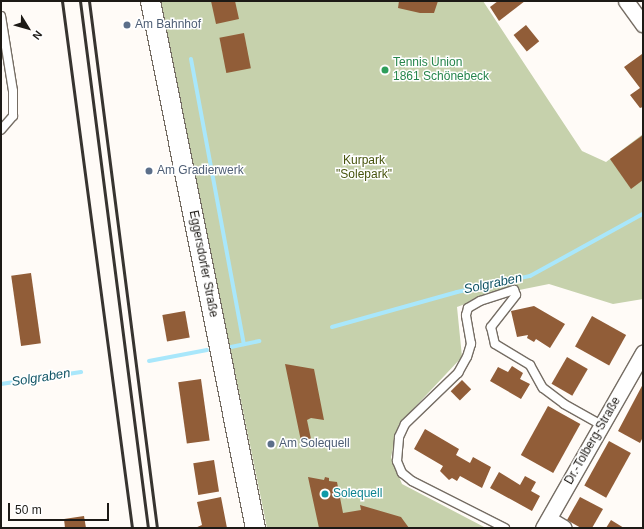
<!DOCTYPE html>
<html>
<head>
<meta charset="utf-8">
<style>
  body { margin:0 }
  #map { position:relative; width:644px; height:529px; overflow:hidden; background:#fffbf7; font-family:Arial,sans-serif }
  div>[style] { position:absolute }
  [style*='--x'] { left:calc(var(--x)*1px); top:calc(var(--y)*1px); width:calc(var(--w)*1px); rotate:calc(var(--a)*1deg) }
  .green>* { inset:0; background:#c6d1ac }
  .stream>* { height:4px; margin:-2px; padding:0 2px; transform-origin:2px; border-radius:2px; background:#a9e7fb }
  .building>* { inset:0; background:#915d38; transform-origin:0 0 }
  .roads { filter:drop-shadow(1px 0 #756d64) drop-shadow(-1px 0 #756d64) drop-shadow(0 1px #756d64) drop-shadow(0 -1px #756d64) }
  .service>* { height:8px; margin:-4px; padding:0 4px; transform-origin:4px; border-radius:4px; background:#fff }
  .minor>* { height:15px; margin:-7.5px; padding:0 7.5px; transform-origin:7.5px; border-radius:7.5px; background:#fff }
  .tertiary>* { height:19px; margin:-9.5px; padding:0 9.5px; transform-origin:9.5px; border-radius:9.5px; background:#fff }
  .rail>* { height:3px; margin:-1.5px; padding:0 1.5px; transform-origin:1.5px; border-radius:1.5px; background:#373430 }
  .dots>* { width:11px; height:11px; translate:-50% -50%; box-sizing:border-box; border:2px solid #fff; border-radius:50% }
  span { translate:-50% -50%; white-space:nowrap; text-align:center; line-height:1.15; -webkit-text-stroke:3px #fff; paint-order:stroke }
  .service-label { font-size:12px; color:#4e5e75 }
  .left { translate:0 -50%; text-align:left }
  .leisure-label { font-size:12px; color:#27864d }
  .park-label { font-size:12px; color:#47540e }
  .street-label { font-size:12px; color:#1d1a16 }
  .culture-label { font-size:12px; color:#0d838f }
  .water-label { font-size:13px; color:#105465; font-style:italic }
  .frame { position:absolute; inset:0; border:2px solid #1d1a16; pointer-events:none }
  .north { position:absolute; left:8px; top:8px; width:40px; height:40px; -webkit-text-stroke:3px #fff; paint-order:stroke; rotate:127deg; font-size:11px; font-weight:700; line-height:16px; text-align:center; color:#1d1a16 }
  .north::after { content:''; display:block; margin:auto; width:14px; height:18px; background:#1d1a16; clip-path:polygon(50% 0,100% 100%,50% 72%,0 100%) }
  .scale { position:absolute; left:8px; top:503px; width:101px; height:18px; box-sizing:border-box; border:2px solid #1d1a16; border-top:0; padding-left:5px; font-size:12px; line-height:14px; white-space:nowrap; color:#1d1a16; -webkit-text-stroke:3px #fff; paint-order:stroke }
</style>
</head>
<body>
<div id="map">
  <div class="green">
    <div style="clip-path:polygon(159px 1px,483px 1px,582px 151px,606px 162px,643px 134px,643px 299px,613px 304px,549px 284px,484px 297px,457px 307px,462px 357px,399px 424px,391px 457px,402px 484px,486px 528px,267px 528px)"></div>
  </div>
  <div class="stream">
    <div style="--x:191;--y:59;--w:290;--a:79.5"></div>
    <div style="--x:332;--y:327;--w:130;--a:-15.6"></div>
    <div style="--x:457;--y:292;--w:75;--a:-12.4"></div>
    <div style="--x:530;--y:276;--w:129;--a:-28.8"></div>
    <div style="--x:231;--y:347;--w:29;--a:-12"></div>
    <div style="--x:149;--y:361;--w:59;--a:-10.7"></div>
    <div style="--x:1;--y:384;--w:81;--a:-8.5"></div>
  </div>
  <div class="building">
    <div style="clip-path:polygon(211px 1px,235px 1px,239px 19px,216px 24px)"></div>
    <div style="clip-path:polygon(399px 1px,438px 1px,434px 13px,420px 13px,398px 8px)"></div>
    <div style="clip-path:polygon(498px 1px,525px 1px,499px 21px,490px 7px)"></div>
    <div style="left:526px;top:25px;width:21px;height:16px;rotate:51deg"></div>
    <div style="left:244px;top:33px;width:36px;height:25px;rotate:79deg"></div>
    <div style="clip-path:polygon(642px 54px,643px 107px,640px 108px,630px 95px,640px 88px,624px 67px)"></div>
    <div style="clip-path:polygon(643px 135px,643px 180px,631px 189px,610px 159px)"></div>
    <div style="left:31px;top:273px;width:71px;height:20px;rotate:82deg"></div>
    <div style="clip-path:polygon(534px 306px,565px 324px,550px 348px,536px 339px,534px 342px,527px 338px,528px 335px,517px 337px,511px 311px)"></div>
    <div style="left:185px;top:311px;width:27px;height:23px;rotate:80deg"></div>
    <div style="left:592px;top:316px;width:39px;height:35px;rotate:29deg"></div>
    <div style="left:567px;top:357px;width:24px;height:31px;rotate:30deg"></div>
    <div style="clip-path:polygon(285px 364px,314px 369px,324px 420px,311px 418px,307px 420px,311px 439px,301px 441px)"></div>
    <div style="clip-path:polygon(512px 366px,523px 373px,520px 379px,530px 384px,521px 399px,490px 381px,498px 367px,508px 372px)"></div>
    <div style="left:201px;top:379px;width:62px;height:23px;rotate:82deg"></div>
    <div style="left:462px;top:380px;width:13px;height:16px;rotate:45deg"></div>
    <div style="clip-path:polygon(643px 384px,643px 437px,640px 443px,618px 431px)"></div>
    <div style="left:548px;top:406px;width:37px;height:56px;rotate:29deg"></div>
    <div style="clip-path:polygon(425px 429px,459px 449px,456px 455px,470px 463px,473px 457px,491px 467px,482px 488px,460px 476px,457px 481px,452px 478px,449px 480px,440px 471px,443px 466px,414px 449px)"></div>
    <div style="left:609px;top:441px;width:25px;height:51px;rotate:29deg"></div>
    <div style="left:214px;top:460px;width:32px;height:21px;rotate:81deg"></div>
    <div style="clip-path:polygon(499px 472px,520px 485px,525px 476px,536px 482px,531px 491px,540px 496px,532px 511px,490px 488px)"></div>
    <div style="clip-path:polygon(308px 477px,324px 480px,325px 477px,329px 478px,329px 481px,337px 482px,343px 513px,361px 510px,360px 505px,401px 517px,409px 528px,319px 528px)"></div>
    <div style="clip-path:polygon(221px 497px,227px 528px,195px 528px,202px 525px,197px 502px)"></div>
    <div style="clip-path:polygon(580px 497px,603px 509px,592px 528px,581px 528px,567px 520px)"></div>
    <div style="clip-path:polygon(84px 516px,86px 528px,65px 528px,64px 519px)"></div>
    <div style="clip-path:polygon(611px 520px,624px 528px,606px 528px)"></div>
  </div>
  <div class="roads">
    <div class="service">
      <div style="--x:1;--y:16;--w:76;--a:80.9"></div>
      <div style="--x:13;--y:91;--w:25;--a:90"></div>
      <div style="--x:13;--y:116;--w:18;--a:131"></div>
      <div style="--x:505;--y:528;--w:104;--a:-153.2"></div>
      <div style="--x:412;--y:481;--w:13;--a:-141"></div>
      <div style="--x:402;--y:473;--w:13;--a:-113"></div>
      <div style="--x:397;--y:461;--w:24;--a:-85"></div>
      <div style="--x:399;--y:437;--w:14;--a:-65"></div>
      <div style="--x:405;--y:424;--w:74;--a:-43.9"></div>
      <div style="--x:458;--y:373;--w:18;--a:-61"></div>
      <div style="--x:467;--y:357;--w:14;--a:-73"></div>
      <div style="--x:471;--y:344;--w:29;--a:-100"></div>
      <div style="--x:466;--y:315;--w:7;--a:-74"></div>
      <div style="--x:468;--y:308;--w:14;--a:-30"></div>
      <div style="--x:480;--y:301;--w:36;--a:-18"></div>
      <div style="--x:514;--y:290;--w:5;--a:68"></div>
      <div style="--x:516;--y:295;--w:41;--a:128"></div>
      <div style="--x:491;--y:327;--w:17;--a:77"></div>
      <div style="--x:495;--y:344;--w:41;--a:31"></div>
      <div style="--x:530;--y:365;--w:26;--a:61"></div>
      <div style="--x:543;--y:388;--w:26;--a:37"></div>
      <div style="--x:564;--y:404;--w:45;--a:29.4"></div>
    </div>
    <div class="minor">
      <div style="--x:626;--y:1;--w:29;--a:54"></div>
      <div style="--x:549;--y:519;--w:17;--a:31"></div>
      <div style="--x:543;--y:528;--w:202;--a:-60.3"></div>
    </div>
    <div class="tertiary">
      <div style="--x:150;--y:1;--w:537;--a:78.73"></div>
    </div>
  </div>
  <div class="rail">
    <div style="--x:62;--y:1;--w:532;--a:82.43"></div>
    <div style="--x:80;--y:1;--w:531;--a:82.65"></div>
    <div style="--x:89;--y:1;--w:531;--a:82.65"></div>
  </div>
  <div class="dots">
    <div style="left:127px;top:25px;background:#5c6f8a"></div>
    <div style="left:385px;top:70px;background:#2e9e5b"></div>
    <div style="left:149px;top:171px;background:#5c6f8a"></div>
    <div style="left:271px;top:444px;background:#5c6f8a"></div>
    <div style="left:325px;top:494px;background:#0f9aa8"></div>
  </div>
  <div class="service-label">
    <span class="left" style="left:135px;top:25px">Am Bahnhof</span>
    <span class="left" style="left:157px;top:171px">Am Gradierwerk</span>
    <span class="left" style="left:279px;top:444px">Am Solequell</span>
  </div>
  <div class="leisure-label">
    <span class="left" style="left:393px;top:70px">Tennis Union<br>1861 Schönebeck</span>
  </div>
  <div class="park-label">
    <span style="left:364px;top:168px">Kurpark<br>"Solepark"</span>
  </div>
  <div class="street-label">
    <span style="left:203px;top:264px;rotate:79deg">Eggersdorfer Straße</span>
    <span style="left:593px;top:441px;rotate:-60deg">Dr.-Tolberg-Straße</span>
  </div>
  <div class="culture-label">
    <span class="left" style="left:333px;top:494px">Solequell</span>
  </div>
  <div class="water-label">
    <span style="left:493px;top:284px;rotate:-12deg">Solgraben</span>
    <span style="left:41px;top:378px;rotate:-9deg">Solgraben</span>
  </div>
  <div class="frame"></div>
  <div class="north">N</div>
  <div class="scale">50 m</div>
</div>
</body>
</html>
